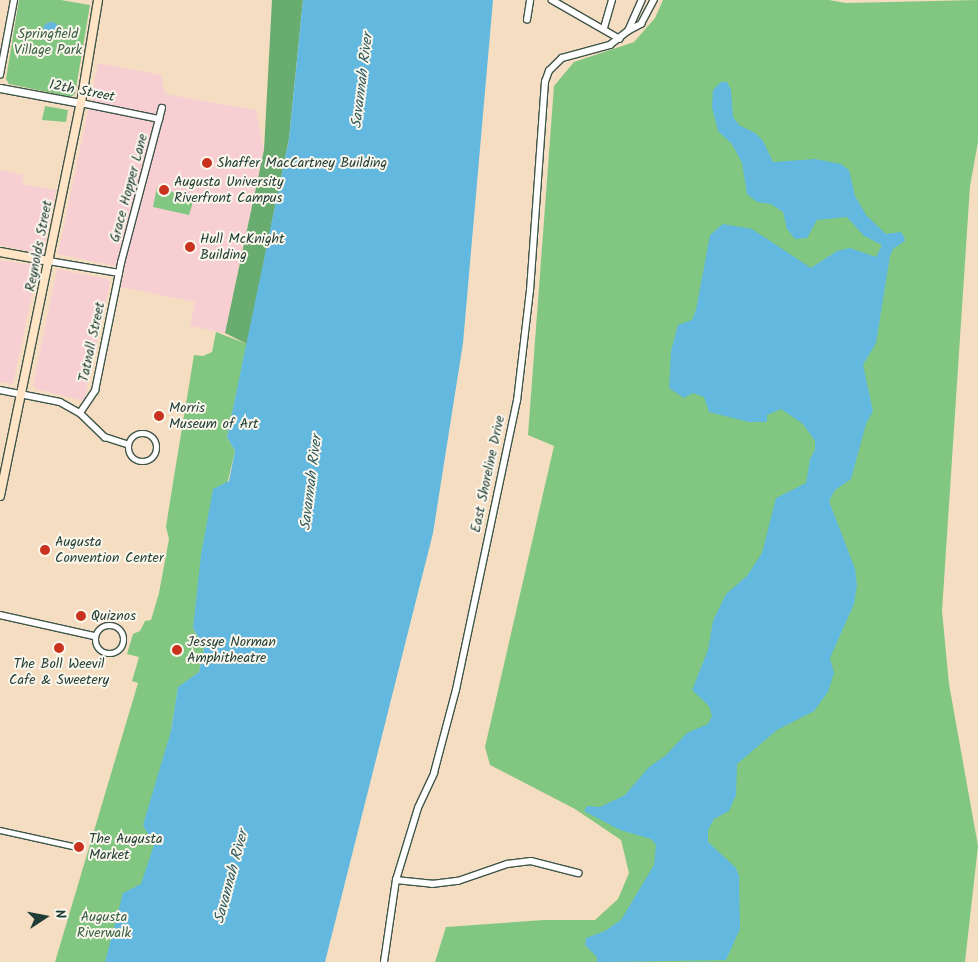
<!DOCTYPE html>
<html>
<head>
<meta charset="utf-8">
<style>
  body { margin:0 }
  #map { position:relative; width:978px; height:962px; overflow:hidden; background:#f5ddc2; font-family:Kalam,sans-serif }
  div>[style] { position:absolute }
  [style*='--x'] { left:calc(var(--x)*1px); top:calc(var(--y)*1px); width:calc(var(--w)*1px); rotate:calc(var(--a)*1deg) }
  .built>* { inset:0; background:#f7cfd3 }
  .green>* { inset:0; background:#82c781 }
  .forest>* { inset:0; background:#69ac6f }
  .water>* { inset:0; background:#62b8de }
  .round { border-radius:50% }
  .roads { filter:drop-shadow(1px 0 #3f5549) drop-shadow(-1px 0 #3f5549) drop-shadow(0 1px #3f5549) drop-shadow(0 -1px #3f5549) }
  .pedestrian>* { height:4.5px; margin:-2.25px; padding:0 2.25px; transform-origin:2.25px; border-radius:2.25px; background:#fff }
  .minor>* { height:5.5px; margin:-2.75px; padding:0 2.75px; transform-origin:2.75px; border-radius:2.75px; background:#fff }
  .minor>.ring { margin:-2.75px; padding:0; box-sizing:content-box; background:none; border:5.5px solid #fff; border-radius:50% }
  .tertiary>* { height:7px; margin:-3.5px; padding:0 3.5px; transform-origin:3.5px; border-radius:3.5px; background:#fff }
  .secondary>* { height:8px; margin:-4px; padding:0 4px; transform-origin:4px; border-radius:4px; background:#ffe4c6 }
  .dots>* { width:14px; height:14px; translate:-50% -50%; box-sizing:border-box; border:2px solid #fbf7ec; border-radius:50% }
  span { translate:-50% -50%; white-space:nowrap; text-align:center; line-height:1.15; -webkit-text-stroke:4px #fbf7ec; paint-order:stroke }
  .park-label { font-size:14px; color:#386047 }
  .street-label { font-size:14px; color:#1f3d34 }
  .poi-label { font-size:14px; color:#1f3d34 }
  .left { translate:0 -50%; text-align:left }
  .water-label { font-size:15px; color:#305c5e; font-style:italic }
  .north { position:absolute; left:20px; top:892px; width:50px; height:50px; -webkit-text-stroke:4px #fbf7ec; paint-order:stroke; rotate:79deg; font-size:14px; font-weight:700; line-height:20px; text-align:center; color:#1f3d34 }
  .north::after { content:''; display:block; margin:auto; width:18px; height:22px; background:#1f3d34; clip-path:polygon(50% 0,100% 100%,50% 72%,0 100%) }
</style>
</head>
<body>
<div id="map">
  <div class="built">
    <div style="clip-path:polygon(98px 63px,161px 75px,165px 94px,256px 110px,264px 150px,225px 333px,190px 326px,195px 302px,121px 287px,125px 268px,58px 254px)"></div>
    <div style="clip-path:polygon(0 170px,24px 175px,22px 184px,56px 190px,43px 254px,0 245px)"></div>
    <div style="clip-path:polygon(0 260px,38px 266px,13px 384px,0 382px)"></div>
    <div style="clip-path:polygon(57px 269px,108px 279px,110px 283px,84px 401px,36px 389px,33px 385px)"></div>
  </div>
  <div class="green">
    <div style="clip-path:polygon(19px 0,61px 0,90px 5px,75px 94px,71px 97px,9px 84px,6px 79px)"></div>
    <div style="clip-path:polygon(663px 0,829px 0,846px 3px,978px 0,978px 142px,970px 186px,942px 611px,949px 684px,978px 846px,965px 962px,435px 962px,446px 927px,544px 920px,595px 920px,618px 899px,629px 873px,621px 840px,575px 809px,490px 765px,485px 747px,554px 446px,528px 435px,554px 86px,574px 62px,634px 42px,655px 18px)"></div>
    <div style="clip-path:polygon(45px 106px,68px 110px,66px 122px,42px 120px)"></div>
    <div style="clip-path:polygon(157px 187px,194px 199px,189px 215px,153px 207px)"></div>
    <div style="clip-path:polygon(216px 332px,247px 344px,227px 437px,235px 451px,193px 628px,204px 648px,199px 672px,178px 688px,171px 731px,165px 838px,131px 962px,55px 962px,138px 683px,132px 681px,139px 657px,127px 654px,133px 634px,140px 631px,145px 621px,151px 620px,159px 593px,169px 539px,166px 527px,171px 495px,194px 355px,203px 356px,212px 352px)"></div>
  </div>
  <div class="forest">
    <div style="clip-path:polygon(272px 0,303px 0,289px 139px,247px 344px,225px 333px,264px 150px)"></div>
  </div>
  <div class="water">
    <div style="clip-path:polygon(303px 0,493px 0,463px 343px,433px 533px,325px 962px,105px 962px,123px 893px,141px 884px,154px 845px,143px 825px,171px 731px,178px 687px,199px 672px,204px 648px,193px 628px,201px 555px,213px 489px,229px 481px,235px 451px,227px 437px,289px 139px)"></div>
    <div class="round" style="left:43px;top:22px;width:16px;height:16px"></div>
    <div style="clip-path:polygon(721px 82px,727px 82px,731px 90px,733px 117px,739px 125px,755px 133px,763px 141px,773px 162px,815px 159px,841px 164px,849px 170px,855px 196px,866px 215px,886px 234px,901px 232px,904px 237px,905px 241px,893px 249px,890px 256px,876px 343px,863px 365px,873px 411px,866px 424px,851px 479px,835px 490px,829px 501px,855px 569px,857px 585px,854px 604px,830px 658px,834px 673px,828px 692px,814px 711px,777px 730px,737px 764px,736px 795px,729px 811px,714px 819px,708px 830px,708px 842px,736px 868px,739px 876px,740px 929px,726px 960px,597px 962px,597px 957px,585px 945px,586px 938px,605px 931px,621px 920px,654px 865px,656px 845px,651px 839px,620px 830px,584px 811px,587px 806px,600px 807px,625px 795px,649px 767px,665px 756px,687px 733px,708px 724px,712px 716px,709px 706px,692px 690px,708px 650px,713px 621px,726px 594px,747px 576px,762px 553px,776px 498px,806px 483px,810px 459px,815px 450px,815px 441px,803px 424px,781px 409px,767px 415px,767px 422px,749px 422px,709px 412px,704px 397px,693px 393px,684px 398px,669px 388px,671px 351px,678px 325px,692px 320px,696px 310px,710px 235px,723px 224px,752px 229px,811px 268px,837px 251px,850px 248px,876px 257px,882px 245px,864px 236px,847px 217px,817px 220px,807px 238px,795px 239px,787px 229px,783px 212px,771px 204px,757px 202px,747px 194px,742px 163px,732px 144px,718px 131px,712px 107px,713px 90px)"></div>
  </div>
  <div class="roads">
    <div class="pedestrian">
      <div style="--x:0;--y:830;--w:75;--a:12.4"></div>
    </div>
    <div class="minor">
      <div style="--x:552;--y:0;--w:78;--a:29.8"></div>
      <div style="--x:527;--y:20;--w:20;--a:-81"></div>
      <div style="--x:604;--y:28;--w:29;--a:-74"></div>
      <div style="--x:628;--y:31;--w:15;--a:-28"></div>
      <div style="--x:641;--y:24;--w:27;--a:-62"></div>
      <div style="--x:628;--y:31;--w:34;--a:-66"></div>
      <div style="--x:0;--y:75;--w:76;--a:-79.4"></div>
      <div style="--x:81;--y:103;--w:80;--a:11.6"></div>
      <div style="--x:49;--y:261;--w:71;--a:9.7"></div>
      <div style="--x:0;--y:390;--w:61;--a:11.3"></div>
      <div style="--x:60;--y:402;--w:23;--a:29"></div>
      <div style="--x:80;--y:413;--w:35;--a:44"></div>
      <div style="--x:105;--y:437;--w:23;--a:18"></div>
      <div style="--x:80;--y:413;--w:27;--a:-56"></div>
      <div style="--x:95;--y:391;--w:131;--a:-78.5"></div>
      <div style="--x:121;--y:263;--w:160;--a:-75.2"></div>
      <div class="ring" style="left:129px;top:434px;width:22.5px;height:22.5px"></div>
      <div style="--x:0;--y:615;--w:96;--a:12.6"></div>
      <div class="ring" style="left:96px;top:626px;width:22.5px;height:22.5px"></div>
      <div style="--x:396;--y:880;--w:36;--a:6"></div>
      <div style="--x:432;--y:884;--w:26;--a:-7"></div>
      <div style="--x:458;--y:881;--w:52;--a:-19.1"></div>
      <div style="--x:507;--y:864;--w:24;--a:-7"></div>
      <div style="--x:531;--y:861;--w:49;--a:14.3"></div>
      <div style="--x:384;--y:962;--w:83;--a:-81.7"></div>
      <div style="--x:396;--y:880;--w:75;--a:-73"></div>
      <div style="--x:418;--y:808;--w:38;--a:-65"></div>
      <div style="--x:434;--y:773;--w:86;--a:-75.2"></div>
      <div style="--x:456;--y:690;--w:295;--a:-78.1"></div>
      <div style="--x:517;--y:401;--w:111;--a:-83.3"></div>
      <div style="--x:530;--y:291;--w:210;--a:-85.9"></div>
      <div style="--x:545;--y:82;--w:12;--a:-70"></div>
      <div style="--x:549;--y:71;--w:18;--a:-45"></div>
      <div style="--x:562;--y:58;--w:50;--a:-15.2"></div>
      <div style="--x:610;--y:45;--w:23;--a:-38"></div>
    </div>
    <div class="tertiary">
      <div style="--x:0;--y:88;--w:82;--a:10.5"></div>
    </div>
    <div class="secondary">
      <div style="--x:0;--y:252;--w:50;--a:10.4"></div>
      <div style="--x:0;--y:496;--w:401;--a:-78.4"></div>
      <div style="--x:81;--y:103;--w:104;--a:-80.6"></div>
    </div>
  </div>
  <div class="dots">
    <div style="left:207px;top:163px;background:#c8321e"></div>
    <div style="left:164px;top:190px;background:#c8321e"></div>
    <div style="left:190px;top:247px;background:#c8321e"></div>
    <div style="left:159px;top:416px;background:#c8321e"></div>
    <div style="left:45px;top:550px;background:#c8321e"></div>
    <div style="left:81px;top:616px;background:#c8321e"></div>
    <div style="left:59px;top:648px;background:#c8321e"></div>
    <div style="left:177px;top:650px;background:#c8321e"></div>
    <div style="left:79px;top:847px;background:#c8321e"></div>
  </div>
  <div class="park-label">
    <span style="left:48px;top:42px">Springfield<br>Village Park</span>
    <span style="left:104px;top:925px">Augusta<br>Riverwalk</span>
  </div>
  <div class="street-label">
    <span style="left:82px;top:91px;rotate:11deg">12th Street</span>
    <span style="left:129px;top:188px;rotate:-75deg">Grace Hopper Lane</span>
    <span style="left:39px;top:246px;rotate:-79deg">Reynolds Street</span>
    <span style="left:92px;top:342px;rotate:-78deg">Tatnall Street</span>
    <span style="left:488px;top:474px;rotate:-78deg">East Shoreline Drive</span>
  </div>
  <div class="poi-label">
    <span class="left" style="left:217px;top:163px">Shaffer MacCartney Building</span>
    <span class="left" style="left:174px;top:190px">Augusta University<br>Riverfront Campus</span>
    <span class="left" style="left:200px;top:247px">Hull McKnight<br>Building</span>
    <span class="left" style="left:169px;top:416px">Morris<br>Museum of Art</span>
    <span class="left" style="left:55px;top:550px">Augusta<br>Convention Center</span>
    <span class="left" style="left:91px;top:616px">Quiznos</span>
    <span class="left" style="left:187px;top:650px">Jessye Norman<br>Amphitheatre</span>
    <span style="left:59px;top:672px">The Boll Weevil<br>Cafe &amp; Sweetery</span>
    <span class="left" style="left:89px;top:847px">The Augusta<br>Market</span>
  </div>
  <div class="water-label">
    <span style="left:363px;top:81px;rotate:-83deg">Savannah River</span>
    <span style="left:312px;top:483px;rotate:-83deg">Savannah River</span>
    <span style="left:232px;top:877px;rotate:-75deg">Savannah River</span>
  </div>
  <div class="north">N</div>
</div>
</body>
</html>
